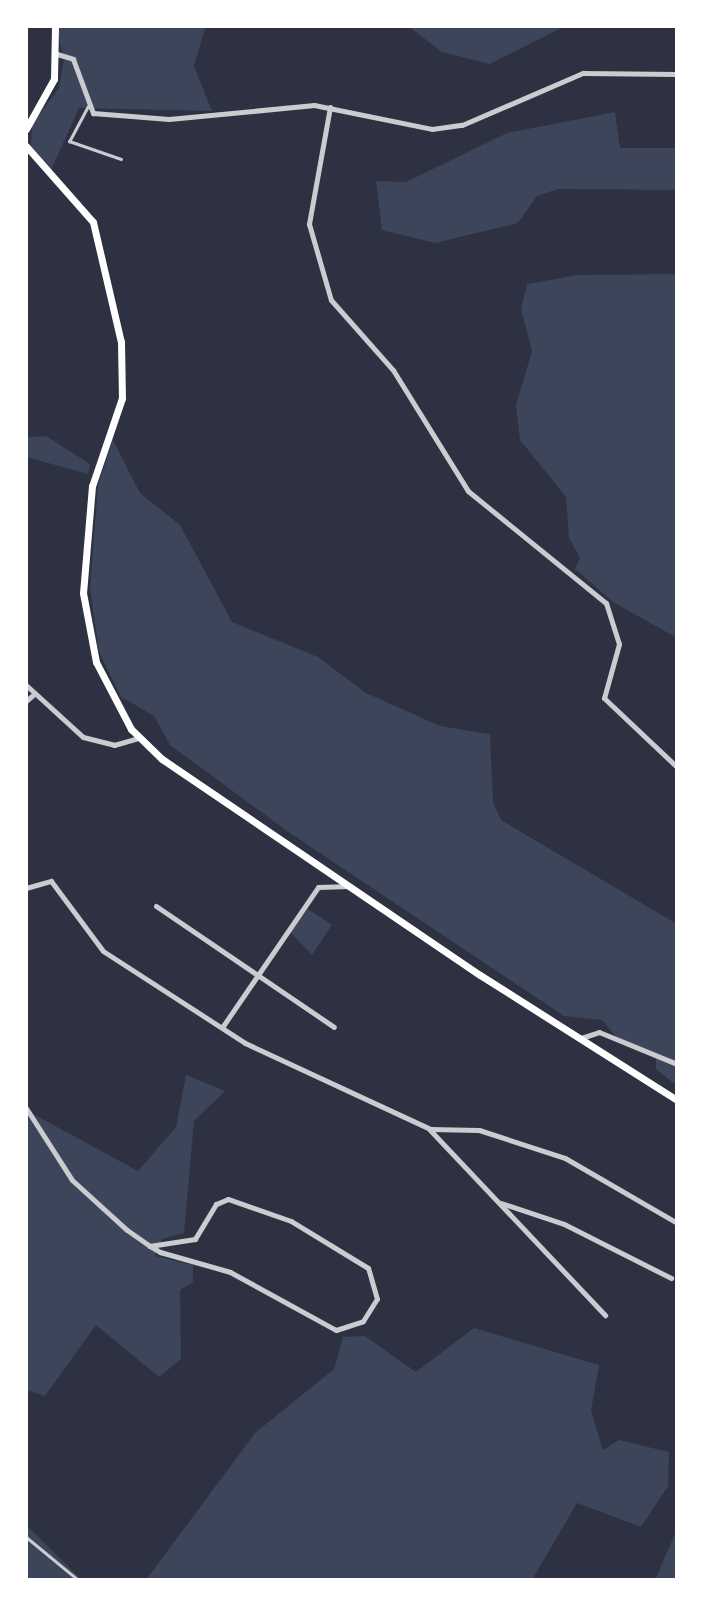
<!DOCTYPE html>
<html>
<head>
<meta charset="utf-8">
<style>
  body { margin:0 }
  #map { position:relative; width:703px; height:1606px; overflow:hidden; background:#2d3142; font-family:Cabin,sans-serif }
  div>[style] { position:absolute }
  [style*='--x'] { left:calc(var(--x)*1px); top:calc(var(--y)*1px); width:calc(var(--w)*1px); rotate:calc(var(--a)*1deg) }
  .green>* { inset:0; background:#3c4559 }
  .service>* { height:3px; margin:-1.5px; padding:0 1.5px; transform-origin:1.5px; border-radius:1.5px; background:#caccd0 }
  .minor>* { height:5px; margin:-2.5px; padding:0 2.5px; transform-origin:2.5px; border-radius:2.5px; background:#caccd0 }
  .secondary>* { height:7px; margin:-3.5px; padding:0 3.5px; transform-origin:3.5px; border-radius:3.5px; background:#fff }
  span { translate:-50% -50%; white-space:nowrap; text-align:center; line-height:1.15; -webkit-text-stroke:8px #fff; paint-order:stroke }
  .frame { position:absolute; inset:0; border:28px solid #fff; pointer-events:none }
</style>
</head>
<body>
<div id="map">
  <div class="green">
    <div style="clip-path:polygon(56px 26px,206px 26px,194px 66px,212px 111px,79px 108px,51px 170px,31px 148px,32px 124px,59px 88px,64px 59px)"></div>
    <div style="clip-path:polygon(408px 26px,565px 26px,490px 64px,442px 52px)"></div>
    <div style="clip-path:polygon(615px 112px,620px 148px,677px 148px,677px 190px,558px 189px,537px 196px,518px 223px,435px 243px,382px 230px,376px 181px,406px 182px,507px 133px)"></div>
    <div style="clip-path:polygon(677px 274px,677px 638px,613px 602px,575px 569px,580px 558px,569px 538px,566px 497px,520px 440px,516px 405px,532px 351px,521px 309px,527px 284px,578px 275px)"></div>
    <div style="clip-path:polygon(46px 436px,90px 464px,88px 474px,26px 457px,26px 437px)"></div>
    <div style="clip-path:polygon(113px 440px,140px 493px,180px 525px,232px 622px,318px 657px,366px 693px,440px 726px,490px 734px,493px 802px,501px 820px,677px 924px,677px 1086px,656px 1069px,656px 1056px,618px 1039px,602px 1020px,564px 1016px,287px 831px,170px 745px,154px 716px,120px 696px,99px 651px,90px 588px,98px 485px)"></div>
    <div style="clip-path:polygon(308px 909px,332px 925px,312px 955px,290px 932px)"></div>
    <div style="clip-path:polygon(186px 1075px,225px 1091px,194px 1121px,184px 1233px,162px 1239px,155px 1256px,193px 1265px,193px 1282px,180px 1290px,181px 1359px,159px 1377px,96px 1325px,45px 1396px,26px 1390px,26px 1110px,138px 1171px,176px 1127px)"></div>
    <div style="clip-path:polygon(474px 1328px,599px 1365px,591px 1411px,603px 1450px,619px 1440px,669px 1452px,668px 1486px,641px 1527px,577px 1503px,532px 1580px,146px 1580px,255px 1433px,334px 1369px,343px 1337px,365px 1336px,416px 1372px)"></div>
    <div style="clip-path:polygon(26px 1525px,82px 1580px,26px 1580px)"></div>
    <div style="clip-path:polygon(677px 1529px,677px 1580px,655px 1580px)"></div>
  </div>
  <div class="service">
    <div style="--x:88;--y:106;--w:40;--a:118"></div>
    <div style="--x:69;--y:141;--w:55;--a:19.1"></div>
    <div style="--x:26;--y:1537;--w:67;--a:39.6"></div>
  </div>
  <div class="minor">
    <div style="--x:57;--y:54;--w:17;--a:17"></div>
    <div style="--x:73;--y:59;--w:58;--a:69.7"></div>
    <div style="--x:93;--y:113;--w:76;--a:4.5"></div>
    <div style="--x:169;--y:119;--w:146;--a:-5.5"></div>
    <div style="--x:314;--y:105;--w:120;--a:11.5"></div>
    <div style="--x:432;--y:129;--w:30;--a:-8"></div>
    <div style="--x:462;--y:125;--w:132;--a:-23.3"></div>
    <div style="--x:583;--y:73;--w:94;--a:0.6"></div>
    <div style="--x:330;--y:107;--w:119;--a:100.2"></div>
    <div style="--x:309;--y:224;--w:79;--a:73.9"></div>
    <div style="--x:331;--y:300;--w:94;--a:48.5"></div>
    <div style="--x:393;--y:370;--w:142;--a:58.2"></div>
    <div style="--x:468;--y:491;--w:178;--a:39.1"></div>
    <div style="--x:606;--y:603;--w:43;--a:72.4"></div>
    <div style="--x:619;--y:644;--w:56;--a:105.5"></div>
    <div style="--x:604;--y:698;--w:100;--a:43.4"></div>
    <div style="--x:26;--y:685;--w:77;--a:42.4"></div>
    <div style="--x:83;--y:737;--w:32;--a:14"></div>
    <div style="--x:114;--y:745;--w:25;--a:-16"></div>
    <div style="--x:26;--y:701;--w:9;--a:-41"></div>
    <div style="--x:26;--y:888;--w:26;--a:-16"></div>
    <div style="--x:51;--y:881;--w:87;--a:53.4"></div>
    <div style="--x:103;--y:951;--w:169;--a:32.9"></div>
    <div style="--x:245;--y:1043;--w:204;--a:24.9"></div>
    <div style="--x:430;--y:1129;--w:49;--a:1.2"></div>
    <div style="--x:479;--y:1130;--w:90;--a:18"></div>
    <div style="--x:565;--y:1158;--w:129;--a:30.1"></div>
    <div style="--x:156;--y:906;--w:215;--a:34.2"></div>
    <div style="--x:223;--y:1026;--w:168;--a:-55.6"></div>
    <div style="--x:318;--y:887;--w:32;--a:-2"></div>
    <div style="--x:581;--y:1038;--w:19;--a:-18"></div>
    <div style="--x:599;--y:1032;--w:84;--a:22.3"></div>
    <div style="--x:26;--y:1108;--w:85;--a:57.4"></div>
    <div style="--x:72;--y:1180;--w:74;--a:42.3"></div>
    <div style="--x:127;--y:1230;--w:28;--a:35"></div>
    <div style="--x:150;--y:1246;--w:12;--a:31"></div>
    <div style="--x:160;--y:1252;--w:73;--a:15.9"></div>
    <div style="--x:230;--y:1272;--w:121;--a:28.7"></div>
    <div style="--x:336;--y:1330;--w:28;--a:-18"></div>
    <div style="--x:363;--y:1321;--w:26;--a:-58"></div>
    <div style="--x:377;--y:1299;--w:32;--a:-106"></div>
    <div style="--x:368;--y:1268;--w:90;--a:-148.6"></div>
    <div style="--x:291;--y:1221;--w:67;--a:-160.8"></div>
    <div style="--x:228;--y:1199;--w:13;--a:157"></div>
    <div style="--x:216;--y:1204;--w:41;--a:121"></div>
    <div style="--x:195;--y:1239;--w:46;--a:171.2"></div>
    <div style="--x:430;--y:1130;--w:255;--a:46.6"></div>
    <div style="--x:501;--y:1203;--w:66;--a:18.4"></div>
    <div style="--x:564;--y:1224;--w:120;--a:26.8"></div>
  </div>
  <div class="secondary">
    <div style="--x:26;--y:129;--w:57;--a:-60.8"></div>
    <div style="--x:54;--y:79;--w:53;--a:-88.9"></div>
    <div style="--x:26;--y:146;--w:101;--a:48.6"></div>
    <div style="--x:93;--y:222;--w:123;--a:76.9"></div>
    <div style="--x:121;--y:342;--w:56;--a:89"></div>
    <div style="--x:122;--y:398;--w:93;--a:108.8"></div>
    <div style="--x:92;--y:486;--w:107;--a:94.8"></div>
    <div style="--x:83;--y:593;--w:70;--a:79.3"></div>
    <div style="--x:96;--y:662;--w:76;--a:62.4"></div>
    <div style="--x:131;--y:729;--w:43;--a:44.1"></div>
    <div style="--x:162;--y:759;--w:384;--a:34.2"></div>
    <div style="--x:480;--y:975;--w:233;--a:32.4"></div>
  </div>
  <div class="frame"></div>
</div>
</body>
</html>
